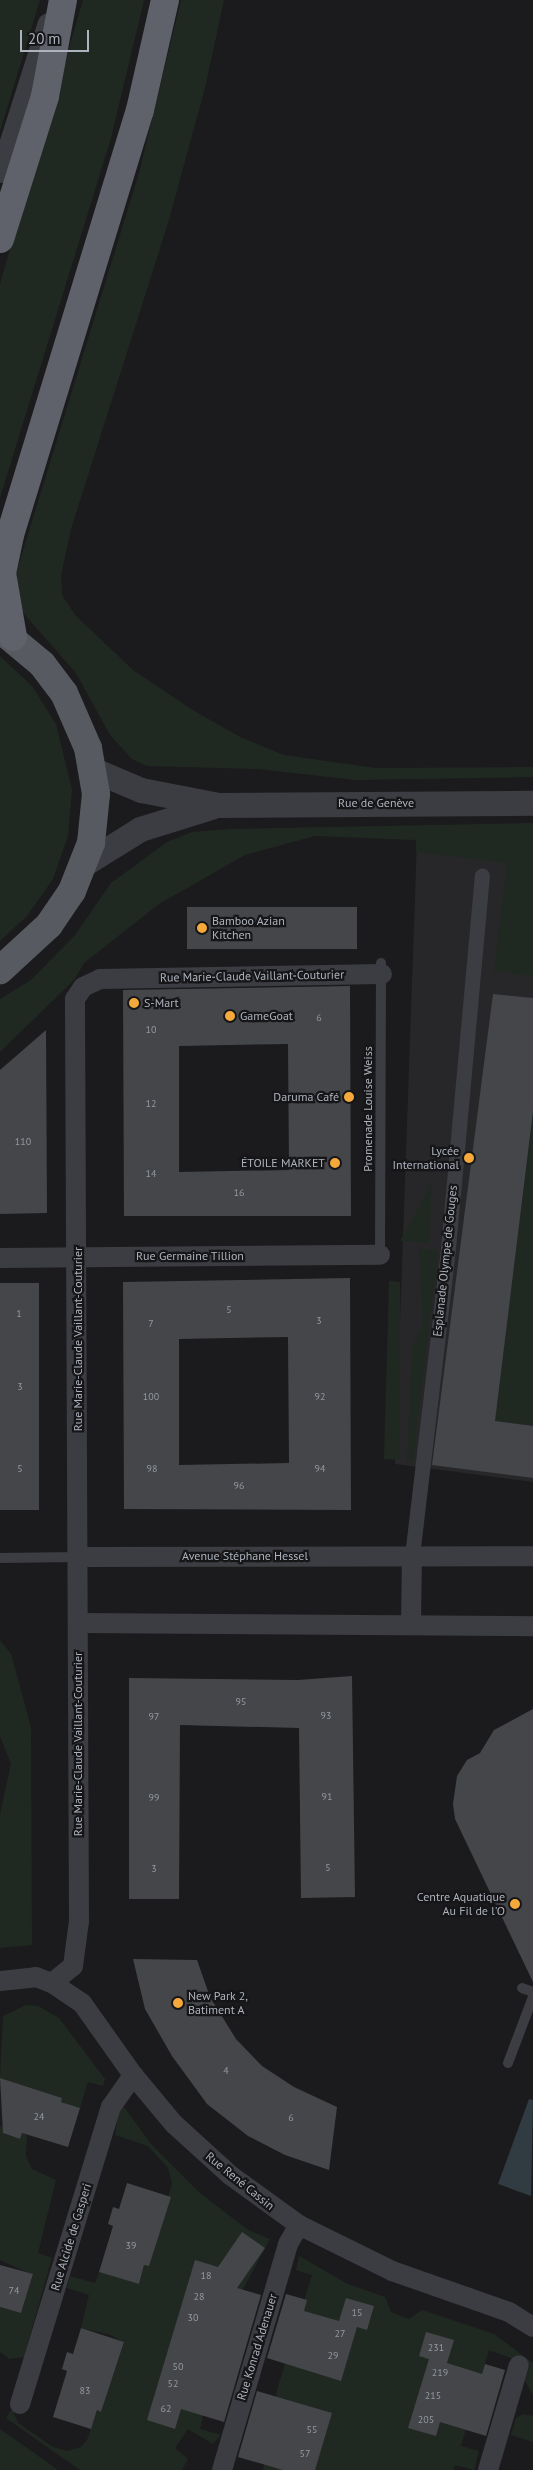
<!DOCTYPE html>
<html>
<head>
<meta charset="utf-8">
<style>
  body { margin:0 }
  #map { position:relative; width:533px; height:2470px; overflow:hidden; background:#1b1b1d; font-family:"PT Sans",sans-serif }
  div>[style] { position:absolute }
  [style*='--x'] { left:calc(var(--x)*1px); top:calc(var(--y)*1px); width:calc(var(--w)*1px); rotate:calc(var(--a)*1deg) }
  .built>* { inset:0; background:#27272a }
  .green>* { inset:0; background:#202921 }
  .water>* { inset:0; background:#303b42 }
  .building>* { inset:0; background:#45464a; transform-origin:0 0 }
  .service>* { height:10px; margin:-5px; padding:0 5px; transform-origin:5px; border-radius:5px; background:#3c3d42 }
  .pedestrian>* { height:15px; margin:-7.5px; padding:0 7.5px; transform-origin:7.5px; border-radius:7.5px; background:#3c3d42 }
  .minor>* { height:20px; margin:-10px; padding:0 10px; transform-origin:10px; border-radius:10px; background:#3c3d42 }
  .tertiary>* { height:25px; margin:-12.5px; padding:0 12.5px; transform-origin:12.5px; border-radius:12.5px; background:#3c3d42 }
  .primary>* { height:28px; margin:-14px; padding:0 14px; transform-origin:14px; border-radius:14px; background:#575a61 }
  .trunk>* { height:28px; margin:-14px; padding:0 14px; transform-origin:14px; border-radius:14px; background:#5f626a }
  .dots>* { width:14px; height:14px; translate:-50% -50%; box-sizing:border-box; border:2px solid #161618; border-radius:50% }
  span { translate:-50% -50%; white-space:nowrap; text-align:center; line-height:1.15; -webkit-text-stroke:4.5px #161618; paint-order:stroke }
  .number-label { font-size:10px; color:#9398a0 }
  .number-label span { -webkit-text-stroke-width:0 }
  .street-label { font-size:12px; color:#adb3bd }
  .poi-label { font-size:12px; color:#adb3bd }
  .left { translate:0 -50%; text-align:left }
  .right { translate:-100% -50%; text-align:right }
  .scale { position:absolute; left:20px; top:30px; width:69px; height:22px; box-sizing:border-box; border:2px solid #adb3bd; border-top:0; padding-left:6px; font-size:15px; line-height:18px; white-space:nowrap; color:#adb3bd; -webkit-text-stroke:4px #161618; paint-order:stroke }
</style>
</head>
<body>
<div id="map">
  <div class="built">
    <div style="clip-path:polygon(533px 831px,533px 1482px,395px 1464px,417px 840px)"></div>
  </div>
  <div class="green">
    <div style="clip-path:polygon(0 0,40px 0,0 131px)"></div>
    <div style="clip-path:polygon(83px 0,144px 0,111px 138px,0 498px,0 284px)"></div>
    <div style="clip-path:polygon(181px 0,224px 0,205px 88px,168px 223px,71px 529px,61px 575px,62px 595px,75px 615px,133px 670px,191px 709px,240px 737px,284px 755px,375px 768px,533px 767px,533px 777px,356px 780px,258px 769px,147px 766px,132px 759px,110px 735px,76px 673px,18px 607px,13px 583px,139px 173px)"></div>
    <div style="clip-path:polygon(0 656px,32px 686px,56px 724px,72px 790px,68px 836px,53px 879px,27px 916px,0 941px)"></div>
    <div style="clip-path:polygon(533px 823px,533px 976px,494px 971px,507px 863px,416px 852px,416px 840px,315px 836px,245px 855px,159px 904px,84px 963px,74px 980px,0 1052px,0 999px,31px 980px,75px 935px,111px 883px,167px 842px,192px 832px,231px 829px)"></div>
    <div style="clip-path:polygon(533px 1111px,533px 1425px,495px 1421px)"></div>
    <div style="clip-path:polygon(432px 1184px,429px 1243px,400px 1241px)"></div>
    <div style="clip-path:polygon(419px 1249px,438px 1250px,413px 1462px,407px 1462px,412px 1347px,423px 1324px)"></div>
    <div style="clip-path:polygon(389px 1281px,400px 1282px,400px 1460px,384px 1459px)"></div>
    <div style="clip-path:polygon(0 1640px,11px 1654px,31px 1727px,32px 1945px,0 1948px,0 1815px,11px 1764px,0 1736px)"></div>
    <div style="clip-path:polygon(26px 2005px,38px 2006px,59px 2018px,105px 2079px,103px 2086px,88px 2082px,80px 2108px,61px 2102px,62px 2098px,0 2078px,3px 2016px)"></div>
    <div style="clip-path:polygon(124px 2107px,151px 2144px,200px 2193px,248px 2230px,270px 2239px,243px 2289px,203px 2416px,200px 2429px,221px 2435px,213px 2444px,188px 2429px,175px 2448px,188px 2459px,182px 2470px,80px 2470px,6px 2418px,12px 2409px,18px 2423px,53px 2447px,67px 2451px,81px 2447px,87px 2440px,97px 2410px,101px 2412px,124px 2343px,111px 2335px,81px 2328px,89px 2295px,67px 2288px,70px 2276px,95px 2283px,99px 2272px,139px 2284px,144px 2265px,149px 2266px,172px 2183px,168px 2168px,148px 2146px,115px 2135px,118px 2113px)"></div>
    <div style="clip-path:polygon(0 2126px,5px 2127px,4px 2134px,20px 2139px,22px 2133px,27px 2135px,26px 2156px,32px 2169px,56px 2180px,38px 2253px,52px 2258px,24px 2357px,9px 2359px,0 2352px,0 2307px,21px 2313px,33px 2275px,0 2260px)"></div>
    <div style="clip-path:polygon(299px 2256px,348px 2284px,385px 2297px,391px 2312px,409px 2319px,422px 2310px,494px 2334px,533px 2363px,533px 2395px,525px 2381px,530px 2365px,489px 2350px,461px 2446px,479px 2451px,474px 2470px,455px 2465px,453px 2470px,263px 2470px,277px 2390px,312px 2275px,296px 2270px)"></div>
    <div style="clip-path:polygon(523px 2414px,533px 2416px,533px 2442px,511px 2435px,516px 2418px)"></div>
    <div style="clip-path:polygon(0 2429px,13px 2438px,58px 2470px,0 2470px)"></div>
  </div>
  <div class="water">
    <div style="clip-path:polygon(529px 2099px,533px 2100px,531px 2196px,498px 2184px)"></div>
  </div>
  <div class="building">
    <div style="left:357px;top:907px;width:42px;height:170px;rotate:90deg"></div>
    <div style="clip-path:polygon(evenodd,350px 986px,351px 1216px,124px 1216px,123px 990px,350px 986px,288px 1044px,289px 1170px,179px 1172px,179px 1046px,288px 1044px)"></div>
    <div style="clip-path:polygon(493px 994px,533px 998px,533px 1111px,495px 1421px,533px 1426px,533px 1478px,432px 1465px)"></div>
    <div style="clip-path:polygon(46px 1030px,47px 1213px,0 1214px,0 1070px)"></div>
    <div style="clip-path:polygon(evenodd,350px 1278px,351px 1510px,124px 1509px,123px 1282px,350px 1278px,288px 1337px,289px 1463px,179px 1465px,179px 1339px,288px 1337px)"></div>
    <div style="left:0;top:1283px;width:39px;height:227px"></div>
    <div style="clip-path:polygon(352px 1676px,355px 1897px,301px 1898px,299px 1728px,180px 1725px,179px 1899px,129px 1899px,129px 1678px,298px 1680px)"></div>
    <div style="clip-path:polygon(533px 1709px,533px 1982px,455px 1819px,453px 1804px,457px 1776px,467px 1760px,480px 1753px,494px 1730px)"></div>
    <div style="clip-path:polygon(133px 1959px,197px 1960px,210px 1997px,236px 2039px,262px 2066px,294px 2087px,337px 2107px,329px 2170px,285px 2155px,248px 2136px,207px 2104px,172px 2056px,145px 2009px)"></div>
    <div style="clip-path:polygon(0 2078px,62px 2098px,61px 2102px,80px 2108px,68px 2147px,22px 2133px,20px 2139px,3px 2133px)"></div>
    <div style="clip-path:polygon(127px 2183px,171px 2197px,149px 2266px,144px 2265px,139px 2284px,99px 2272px,113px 2226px,108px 2224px,113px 2207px,119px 2209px)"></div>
    <div style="clip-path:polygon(242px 2232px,265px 2248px,237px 2288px,261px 2295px,224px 2422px,181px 2409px,175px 2429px,147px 2420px,195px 2260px,218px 2267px)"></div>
    <div style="clip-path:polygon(0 2265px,33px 2274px,21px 2313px,0 2307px)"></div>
    <div style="clip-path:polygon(286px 2294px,307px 2300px,304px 2311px,339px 2321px,346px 2298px,374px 2306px,367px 2330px,357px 2327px,341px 2381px,267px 2358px)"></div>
    <div style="clip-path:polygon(81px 2328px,124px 2342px,101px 2412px,97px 2410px,91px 2429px,53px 2417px,67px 2371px,62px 2369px,67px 2352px,73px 2354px)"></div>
    <div style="clip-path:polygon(426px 2332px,454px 2340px,447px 2363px,482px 2374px,485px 2364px,505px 2370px,486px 2436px,440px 2422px,436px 2436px,408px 2428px,429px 2359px,419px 2356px)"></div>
    <div style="clip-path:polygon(257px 2391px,332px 2413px,315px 2470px,283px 2470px,238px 2457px)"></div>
  </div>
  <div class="service">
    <div style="--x:380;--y:1255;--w:292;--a:-89.8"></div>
    <div style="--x:0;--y:1558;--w:78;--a:-0.7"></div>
    <div style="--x:522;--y:1988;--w:12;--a:20"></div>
    <div style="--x:508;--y:2063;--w:71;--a:-69.3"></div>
  </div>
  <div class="pedestrian">
    <div style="--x:412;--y:1556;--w:310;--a:-83.3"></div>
    <div style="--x:448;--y:1248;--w:374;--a:-84.8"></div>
  </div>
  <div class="minor">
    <div style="--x:0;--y:173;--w:157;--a:-72.3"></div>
    <div style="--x:0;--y:1258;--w:380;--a:-0.5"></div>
    <div style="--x:78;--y:1557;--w:455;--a:-0.1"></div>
    <div style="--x:78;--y:1623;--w:455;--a:0.4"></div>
    <div style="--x:411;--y:1625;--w:69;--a:-89.2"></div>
    <div style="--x:0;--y:1981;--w:36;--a:-6"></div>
    <div style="--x:36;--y:1977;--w:17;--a:21"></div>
    <div style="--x:52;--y:1983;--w:36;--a:34"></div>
    <div style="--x:82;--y:2003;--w:88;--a:54.7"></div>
    <div style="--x:133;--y:2075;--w:64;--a:50.1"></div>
    <div style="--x:174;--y:2124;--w:76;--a:42.3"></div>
    <div style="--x:230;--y:2175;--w:85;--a:35.9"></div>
    <div style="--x:299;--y:2225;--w:104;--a:26.3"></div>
    <div style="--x:392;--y:2271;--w:124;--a:19.3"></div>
    <div style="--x:509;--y:2312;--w:28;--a:32"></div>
    <div style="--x:52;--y:1983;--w:27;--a:-39"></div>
    <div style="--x:73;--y:1966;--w:45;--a:-82.4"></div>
    <div style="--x:79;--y:1921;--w:922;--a:-90.25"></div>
    <div style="--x:75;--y:999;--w:14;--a:-56"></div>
    <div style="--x:83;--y:987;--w:19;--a:-25"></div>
    <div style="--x:100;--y:979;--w:282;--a:-1"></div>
    <div style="--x:20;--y:2404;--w:311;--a:-73"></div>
    <div style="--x:111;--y:2107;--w:39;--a:-55"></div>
    <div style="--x:222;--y:2470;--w:235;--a:-73.7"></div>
    <div style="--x:288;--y:2244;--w:22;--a:-60"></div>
    <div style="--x:488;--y:2470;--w:109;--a:-73.6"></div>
  </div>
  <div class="tertiary">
    <div style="--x:94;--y:770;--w:51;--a:23.1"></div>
    <div style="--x:141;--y:790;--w:79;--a:10.9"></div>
    <div style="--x:219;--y:805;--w:314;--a:-0.4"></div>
    <div style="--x:84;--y:864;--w:66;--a:-32"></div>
    <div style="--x:140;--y:829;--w:74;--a:-17.2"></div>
  </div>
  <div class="primary">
    <div style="--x:0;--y:629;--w:55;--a:39.8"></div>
    <div style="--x:42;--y:664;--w:36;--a:53"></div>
    <div style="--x:64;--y:693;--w:60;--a:66.4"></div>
    <div style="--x:88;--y:748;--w:47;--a:80.1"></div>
    <div style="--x:96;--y:794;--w:49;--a:95.8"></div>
    <div style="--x:91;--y:843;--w:52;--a:111.6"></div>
    <div style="--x:72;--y:891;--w:41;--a:124.1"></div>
    <div style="--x:49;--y:925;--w:67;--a:137.4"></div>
  </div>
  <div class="trunk">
    <div style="--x:0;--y:239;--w:150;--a:-72.5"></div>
    <div style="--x:45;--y:96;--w:98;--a:-79.4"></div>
    <div style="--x:13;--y:637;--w:65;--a:-99.8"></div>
    <div style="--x:2;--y:573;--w:39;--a:-78"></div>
    <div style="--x:10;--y:535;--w:444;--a:-73"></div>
    <div style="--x:140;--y:110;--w:113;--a:-77.2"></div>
  </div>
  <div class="dots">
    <div style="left:202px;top:928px;background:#f5a93a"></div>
    <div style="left:134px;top:1003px;background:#f5a93a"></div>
    <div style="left:230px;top:1016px;background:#f5a93a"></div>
    <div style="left:349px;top:1097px;background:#f5a93a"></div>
    <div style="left:469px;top:1158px;background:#f5a93a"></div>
    <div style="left:335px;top:1163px;background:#f5a93a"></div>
    <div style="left:515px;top:1904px;background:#f5a93a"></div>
    <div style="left:178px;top:2003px;background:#f5a93a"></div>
  </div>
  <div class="number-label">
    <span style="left:319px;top:1018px">6</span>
    <span style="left:151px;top:1030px">10</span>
    <span style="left:151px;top:1104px">12</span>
    <span style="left:23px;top:1142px">110</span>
    <span style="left:151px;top:1174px">14</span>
    <span style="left:239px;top:1193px">16</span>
    <span style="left:229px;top:1310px">5</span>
    <span style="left:19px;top:1314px">1</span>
    <span style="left:319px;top:1321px">3</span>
    <span style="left:151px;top:1324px">7</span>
    <span style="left:20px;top:1387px">3</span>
    <span style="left:151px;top:1397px">100</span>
    <span style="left:320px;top:1397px">92</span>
    <span style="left:20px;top:1469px">5</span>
    <span style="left:152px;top:1469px">98</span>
    <span style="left:320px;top:1469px">94</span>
    <span style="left:239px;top:1486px">96</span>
    <span style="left:241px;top:1702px">95</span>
    <span style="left:326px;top:1716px">93</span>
    <span style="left:154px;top:1717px">97</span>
    <span style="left:327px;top:1797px">91</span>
    <span style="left:154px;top:1798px">99</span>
    <span style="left:328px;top:1868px">5</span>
    <span style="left:154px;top:1869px">3</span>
    <span style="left:226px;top:2071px">4</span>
    <span style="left:39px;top:2117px">24</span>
    <span style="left:291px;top:2118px">6</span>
    <span style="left:131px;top:2246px">39</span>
    <span style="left:206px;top:2276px">18</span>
    <span style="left:14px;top:2291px">74</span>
    <span style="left:199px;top:2297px">28</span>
    <span style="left:357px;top:2313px">15</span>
    <span style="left:193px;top:2318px">30</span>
    <span style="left:340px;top:2334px">27</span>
    <span style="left:436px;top:2348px">231</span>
    <span style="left:333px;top:2356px">29</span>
    <span style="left:178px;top:2367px">50</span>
    <span style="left:440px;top:2373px">219</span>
    <span style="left:173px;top:2384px">52</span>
    <span style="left:85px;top:2391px">83</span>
    <span style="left:433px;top:2396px">215</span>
    <span style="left:166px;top:2409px">62</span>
    <span style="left:426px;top:2420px">205</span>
    <span style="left:312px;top:2430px">55</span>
    <span style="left:305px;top:2454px">57</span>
  </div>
  <div class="street-label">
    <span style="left:376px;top:803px">Rue de Genève</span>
    <span style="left:252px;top:976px;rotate:-1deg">Rue Marie-Claude Vaillant-Couturier</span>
    <span style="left:368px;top:1109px;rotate:-90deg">Promenade Louise Weiss</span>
    <span style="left:190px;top:1256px">Rue Germaine Tillion</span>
    <span style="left:445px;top:1261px;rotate:-84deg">Esplanade Olympe de Gouges</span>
    <span style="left:78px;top:1339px;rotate:-90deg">Rue Marie-Claude Vaillant-Couturier</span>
    <span style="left:245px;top:1556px">Avenue Stéphane Hessel</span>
    <span style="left:78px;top:1744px;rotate:-90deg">Rue Marie-Claude Vaillant-Couturier</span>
    <span style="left:240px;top:2181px;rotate:39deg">Rue René Cassin</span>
    <span style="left:71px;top:2237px;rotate:-73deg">Rue Alcide de Gasperi</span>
    <span style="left:257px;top:2347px;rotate:-73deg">Rue Konrad Adenauer</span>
  </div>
  <div class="poi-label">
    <span class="left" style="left:212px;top:928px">Bamboo Azian<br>Kitchen</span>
    <span class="left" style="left:144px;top:1003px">S-Mart</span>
    <span class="left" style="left:240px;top:1016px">GameGoat</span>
    <span class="right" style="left:339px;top:1097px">Daruma Café</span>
    <span class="right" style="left:459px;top:1158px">Lycée<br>International</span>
    <span class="right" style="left:325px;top:1163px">ÉTOILE MARKET</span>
    <span class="right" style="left:505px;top:1904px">Centre Aquatique<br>Au Fil de l'O</span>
    <span class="left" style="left:188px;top:2003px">New Park 2,<br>Batiment A</span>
  </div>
  <div class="scale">20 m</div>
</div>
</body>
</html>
